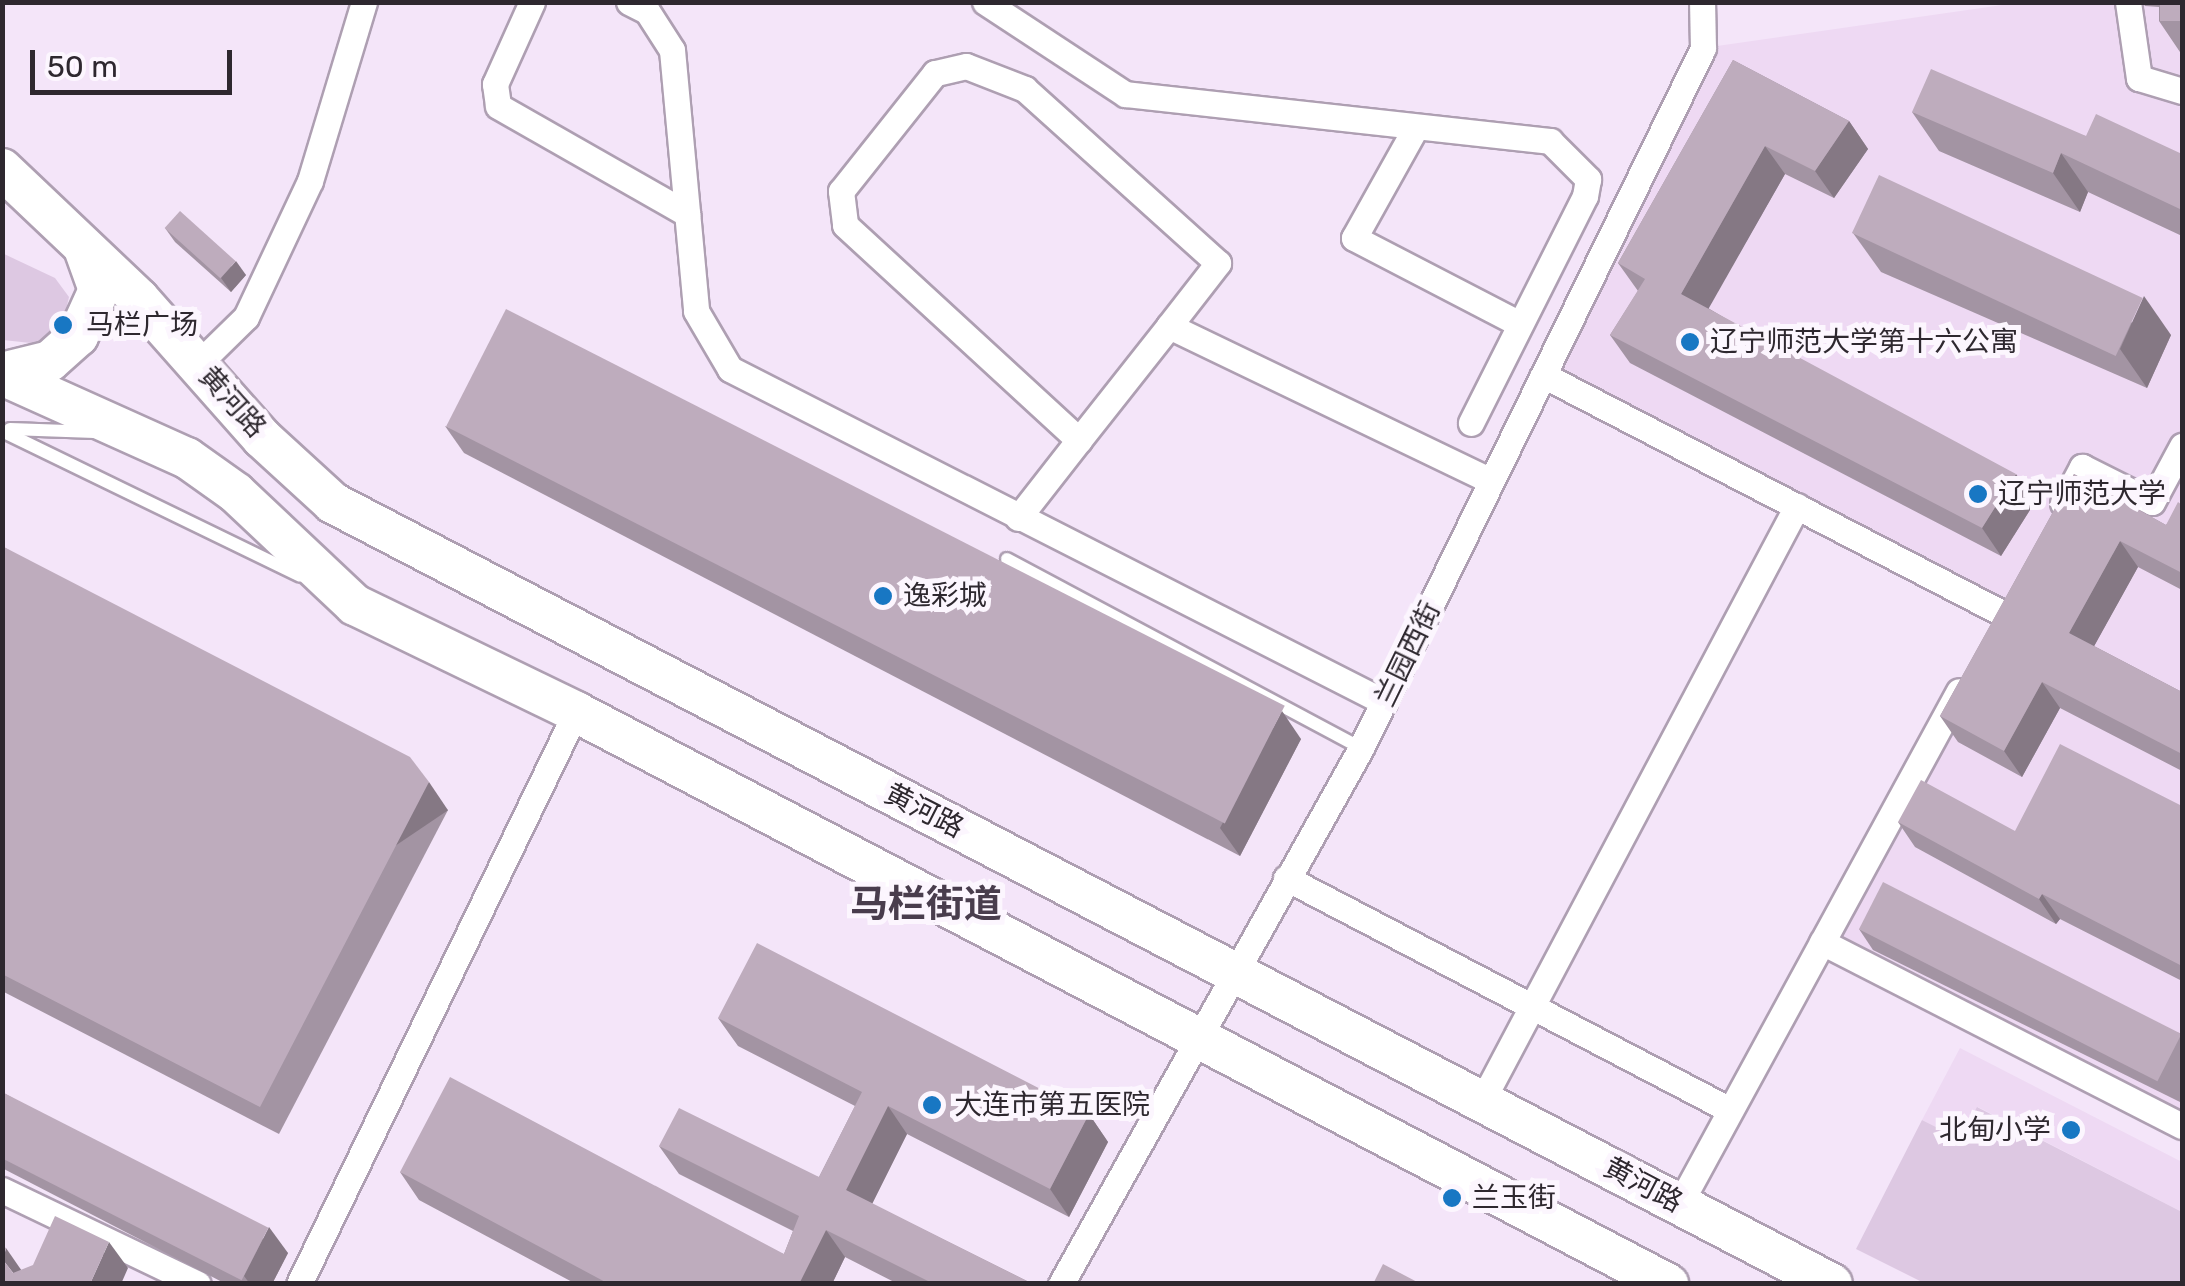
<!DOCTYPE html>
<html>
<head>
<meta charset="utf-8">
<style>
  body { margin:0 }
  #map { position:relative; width:2185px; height:1286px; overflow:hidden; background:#f4e5f9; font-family:Rubik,"Noto Sans SC",sans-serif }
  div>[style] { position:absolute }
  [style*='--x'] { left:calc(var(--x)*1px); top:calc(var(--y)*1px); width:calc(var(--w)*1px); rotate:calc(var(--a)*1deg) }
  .built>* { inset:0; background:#eed9f3 }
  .green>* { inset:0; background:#ddc8e2 }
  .roads { filter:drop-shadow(2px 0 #ae9fb2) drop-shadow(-2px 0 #ae9fb2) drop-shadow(0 2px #ae9fb2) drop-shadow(0 -2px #ae9fb2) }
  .lane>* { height:12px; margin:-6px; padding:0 6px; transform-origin:6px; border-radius:6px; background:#fff }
  .street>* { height:25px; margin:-12.5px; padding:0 12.5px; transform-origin:12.5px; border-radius:12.5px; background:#fff }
  .primary>* { height:40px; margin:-20px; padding:0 20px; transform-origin:20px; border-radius:20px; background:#fff }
  .wall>* { inset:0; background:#a394a3 }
  .shaded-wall>* { inset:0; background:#857884; transform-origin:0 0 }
  .building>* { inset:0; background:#beacbd; transform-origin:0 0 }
  .dots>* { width:28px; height:28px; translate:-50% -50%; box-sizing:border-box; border:5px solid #fcf6fe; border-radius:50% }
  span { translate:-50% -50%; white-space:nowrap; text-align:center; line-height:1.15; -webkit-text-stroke:10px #fcf6fe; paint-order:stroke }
  .poi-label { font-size:28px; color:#2e282f }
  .left { translate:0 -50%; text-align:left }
  .right { translate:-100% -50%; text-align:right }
  .street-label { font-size:28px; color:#2e282f }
  .district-label { font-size:38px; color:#493d4d; font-weight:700 }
  .frame { position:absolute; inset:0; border:5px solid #2e282f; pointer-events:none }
  .scale { position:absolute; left:30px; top:50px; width:202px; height:45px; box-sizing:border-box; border:5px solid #2e282f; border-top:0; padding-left:12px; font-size:30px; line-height:35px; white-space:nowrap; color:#2e282f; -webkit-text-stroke:8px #fcf6fe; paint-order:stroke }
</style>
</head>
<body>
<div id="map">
  <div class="built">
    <div style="clip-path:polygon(2016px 3px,2182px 3px,2182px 1126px,1822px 942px,2002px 613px,1543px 375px,1703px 48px)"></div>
    <div style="clip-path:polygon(1960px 1048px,2182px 1162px,2182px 1212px,1978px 1107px,1960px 1139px,1922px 1120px)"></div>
  </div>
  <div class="green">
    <div style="clip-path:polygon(2px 253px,55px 278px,69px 297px,61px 331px,40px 344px,3px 340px)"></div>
    <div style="clip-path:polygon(1977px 1107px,2182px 1212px,2182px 1283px,1924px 1283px,1856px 1249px,1922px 1120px,1960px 1139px)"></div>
  </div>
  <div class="roads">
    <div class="lane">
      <div style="--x:10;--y:429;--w:85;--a:2"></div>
      <div style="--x:2;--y:431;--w:331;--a:25.9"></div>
      <div style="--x:1007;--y:559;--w:401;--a:28.1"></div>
    </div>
    <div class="street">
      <div style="--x:532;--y:2;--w:90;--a:114.3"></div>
      <div style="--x:495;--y:84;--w:22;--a:82"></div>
      <div style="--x:498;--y:106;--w:218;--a:29.7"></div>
      <div style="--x:629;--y:2;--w:20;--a:27"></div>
      <div style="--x:647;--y:11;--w:46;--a:57.3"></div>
      <div style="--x:672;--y:50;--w:262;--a:84.7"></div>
      <div style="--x:696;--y:311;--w:67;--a:59.6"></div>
      <div style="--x:730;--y:369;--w:734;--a:26.98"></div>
      <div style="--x:985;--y:2;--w:168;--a:33.3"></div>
      <div style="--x:1125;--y:94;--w:428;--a:6.3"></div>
      <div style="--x:1550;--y:141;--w:54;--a:45"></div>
      <div style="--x:1588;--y:179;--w:17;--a:100"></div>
      <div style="--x:1585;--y:196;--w:254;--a:116.7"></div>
      <div style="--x:2128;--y:2;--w:77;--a:81.8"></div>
      <div style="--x:2139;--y:78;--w:45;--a:16.8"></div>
      <div style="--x:1416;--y:127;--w:127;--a:119.2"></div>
      <div style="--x:1354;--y:238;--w:187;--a:27.4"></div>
      <div style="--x:1169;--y:326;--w:357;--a:25.7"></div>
      <div style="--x:198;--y:364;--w:67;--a:-44.4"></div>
      <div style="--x:246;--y:317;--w:150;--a:-64.8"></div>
      <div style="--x:310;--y:181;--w:187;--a:-73.2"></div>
      <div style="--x:1543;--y:375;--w:517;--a:27.41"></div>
      <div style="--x:2063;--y:503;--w:41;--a:-62.2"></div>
      <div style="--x:2082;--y:467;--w:78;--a:26.6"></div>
      <div style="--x:2152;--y:502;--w:64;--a:-61.8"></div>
      <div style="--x:1018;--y:518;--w:99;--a:-52"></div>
      <div style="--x:1079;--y:440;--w:145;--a:-51.7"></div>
      <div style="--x:1169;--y:326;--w:80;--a:-52.1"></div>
      <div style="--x:1218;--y:263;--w:260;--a:-138"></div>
      <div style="--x:1025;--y:89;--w:63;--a:-158.7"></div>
      <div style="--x:966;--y:66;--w:32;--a:167"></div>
      <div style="--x:935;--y:73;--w:151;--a:128.5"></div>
      <div style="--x:841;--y:191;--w:34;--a:83"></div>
      <div style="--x:845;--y:225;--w:318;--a:42.6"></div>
      <div style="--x:1286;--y:878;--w:501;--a:27.59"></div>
      <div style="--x:1822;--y:942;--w:404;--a:27.1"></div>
      <div style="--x:1483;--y:1099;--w:671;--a:-62.1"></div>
      <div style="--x:2;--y:1190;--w:217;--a:25.6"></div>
      <div style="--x:1679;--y:1205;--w:585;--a:-61.42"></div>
      <div style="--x:299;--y:1284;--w:636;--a:-64.16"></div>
      <div style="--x:1061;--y:1284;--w:614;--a:-60.76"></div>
      <div style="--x:1361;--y:748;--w:779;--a:-63.96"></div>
      <div style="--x:1703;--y:48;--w:46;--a:-91.2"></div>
    </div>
    <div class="primary">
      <div style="--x:2;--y:169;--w:189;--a:43.5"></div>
      <div style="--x:139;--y:299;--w:186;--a:48.5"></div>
      <div style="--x:262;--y:438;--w:96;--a:42.5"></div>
      <div style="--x:333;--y:503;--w:1690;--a:27.52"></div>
      <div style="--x:2;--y:373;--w:49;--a:-14"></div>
      <div style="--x:50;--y:361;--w:38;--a:-42"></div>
      <div style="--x:78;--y:336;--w:51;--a:-65.5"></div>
      <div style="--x:99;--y:290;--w:45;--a:-109.7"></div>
      <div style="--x:2;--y:375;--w:203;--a:24.2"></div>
      <div style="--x:187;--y:458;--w:60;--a:35.5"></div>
      <div style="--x:236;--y:493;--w:163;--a:43.3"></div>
      <div style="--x:355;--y:605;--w:246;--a:25.8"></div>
      <div style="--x:576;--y:712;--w:1233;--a:27.65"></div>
    </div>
  </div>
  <div class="wall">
    <div style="clip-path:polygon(2142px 2px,2182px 2px,2182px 55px,2159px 21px,2159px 7px,2145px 6px)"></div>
    <div style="clip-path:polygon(1733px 60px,1849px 121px,1868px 149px,1834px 198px,1785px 174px,1708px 308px,2035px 502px,2001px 556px,1630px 363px,1610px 335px,1638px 291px,1618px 263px)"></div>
    <div style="clip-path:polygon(1912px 112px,2086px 136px,2182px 154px,2182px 236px,2088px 192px,2080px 212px,1939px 151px)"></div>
    <div style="clip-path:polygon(165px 228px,246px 275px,231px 292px,175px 242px)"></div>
    <div style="clip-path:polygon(1853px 233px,2171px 335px,2147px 388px,1881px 272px)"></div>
    <div style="clip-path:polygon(445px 426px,1301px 739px,1240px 856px,464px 453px)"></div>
    <div style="clip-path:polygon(2074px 474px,2166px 525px,2182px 505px,2182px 590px,2138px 567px,2094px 646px,2182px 692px,2182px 771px,2060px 708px,2022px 777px,1958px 742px,1940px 716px)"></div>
    <div style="clip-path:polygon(2px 546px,448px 810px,279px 1134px,2px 991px)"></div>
    <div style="clip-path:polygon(2182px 806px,2182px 981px,2060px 919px,2056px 924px,1915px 847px,1898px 822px,2015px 831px)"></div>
    <div style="clip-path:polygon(1859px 929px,2182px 1034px,2182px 1103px,1873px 950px)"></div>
    <div style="clip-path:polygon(718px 1018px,1089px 1114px,1108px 1142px,1069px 1217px,907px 1134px,872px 1204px,1027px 1281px,1028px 1284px,898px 1284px,845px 1257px,832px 1284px,576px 1284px,419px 1200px,400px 1172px,784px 1254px,793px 1231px,679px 1174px,659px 1146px,819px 1177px,855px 1106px,738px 1046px)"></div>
    <div style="clip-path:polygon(2px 1092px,288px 1253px,272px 1284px,226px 1284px,2px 1168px)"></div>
  </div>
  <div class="shaded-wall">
    <div style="clip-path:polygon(1849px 121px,1868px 149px,1834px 198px,1815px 171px)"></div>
    <div style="clip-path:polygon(1765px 146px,1785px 174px,1701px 322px,1681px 294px)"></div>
    <div style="clip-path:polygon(2061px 153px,2088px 192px,2080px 212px,2053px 173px)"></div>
    <div style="clip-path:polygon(236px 261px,246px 275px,231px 292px,221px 278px)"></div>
    <div style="clip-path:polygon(2144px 296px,2171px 335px,2147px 388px,2120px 349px)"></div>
    <div style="clip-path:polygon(2016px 474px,2035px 502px,2001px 556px,1982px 528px)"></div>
    <div style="clip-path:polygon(2120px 541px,2138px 567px,2087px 659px,2069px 633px)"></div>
    <div style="clip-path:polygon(2042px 682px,2060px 708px,2022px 777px,2004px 751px)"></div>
    <div style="clip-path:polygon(1282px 711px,1301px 739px,1240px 856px,1220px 828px)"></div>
    <div style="left:429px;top:782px;width:34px;height:366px;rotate:56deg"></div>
    <div style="clip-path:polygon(2042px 894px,2060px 919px,2056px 924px,2039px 899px)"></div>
    <div style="clip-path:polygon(888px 1106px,907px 1134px,865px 1218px,846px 1190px)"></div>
    <div style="clip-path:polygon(1089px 1114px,1108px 1142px,1069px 1217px,1050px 1189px)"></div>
    <div style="clip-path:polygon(269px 1227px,288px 1253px,272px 1284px,250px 1284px,244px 1276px)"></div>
    <div style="clip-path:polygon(826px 1230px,845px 1257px,832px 1284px,799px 1284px)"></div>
    <div style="clip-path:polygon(109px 1242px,128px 1268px,121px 1284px,90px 1284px)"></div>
    <div style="clip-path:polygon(6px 1248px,24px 1274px,22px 1284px,3px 1260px)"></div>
  </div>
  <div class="building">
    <div style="left:2160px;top:2px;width:22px;height:19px"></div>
    <div style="clip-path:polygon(1733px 60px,1849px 121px,1815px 171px,1765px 146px,1681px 294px,2016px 474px,1982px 528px,1610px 335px,1645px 279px,1618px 263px)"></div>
    <div style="clip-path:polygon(1931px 69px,2086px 136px,2096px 114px,2182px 154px,2182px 210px,2061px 153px,2053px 173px,1912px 112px)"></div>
    <div style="left:1879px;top:175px;width:291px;height:64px;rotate:25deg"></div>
    <div style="left:180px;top:211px;width:75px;height:23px;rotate:42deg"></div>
    <div style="left:506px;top:309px;width:874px;height:132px;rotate:27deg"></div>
    <div style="clip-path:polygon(2074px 474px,2166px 525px,2178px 502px,2182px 505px,2182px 573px,2120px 541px,2069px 633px,2182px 692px,2182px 754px,2042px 682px,2004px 751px,1940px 716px)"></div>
    <div style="clip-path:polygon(2px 546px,410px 757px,429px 782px,260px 1107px,2px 974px)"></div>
    <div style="clip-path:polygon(2060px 744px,2182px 806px,2182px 966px,2042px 894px,2039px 899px,1898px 822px,1921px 780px,2015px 831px)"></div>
    <div style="left:1883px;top:882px;width:335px;height:53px;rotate:27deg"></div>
    <div style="clip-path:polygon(757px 943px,1089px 1114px,1050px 1189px,888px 1106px,846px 1190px,1027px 1281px,1025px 1284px,934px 1284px,826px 1230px,799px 1284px,609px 1284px,400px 1172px,450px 1077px,784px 1254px,799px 1216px,659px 1146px,679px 1108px,819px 1177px,862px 1092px,718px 1018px)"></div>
    <div style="left:2px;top:1092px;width:299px;height:59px;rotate:27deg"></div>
    <div style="clip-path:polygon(55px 1216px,109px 1242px,90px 1284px,2px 1284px,2px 1246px,6px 1248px,3px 1260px,13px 1273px,33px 1265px)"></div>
    <div style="clip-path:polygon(1383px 1264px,1421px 1284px,1373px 1284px)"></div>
  </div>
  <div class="dots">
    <div style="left:63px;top:325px;background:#1877c3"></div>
    <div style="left:1690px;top:342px;background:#1877c3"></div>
    <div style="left:1978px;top:494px;background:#1877c3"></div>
    <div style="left:883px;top:596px;background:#1877c3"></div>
    <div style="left:932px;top:1105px;background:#1877c3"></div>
    <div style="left:2071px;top:1130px;background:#1877c3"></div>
    <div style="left:1452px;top:1198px;background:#1877c3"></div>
  </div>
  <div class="poi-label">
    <span class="left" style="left:86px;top:325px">马栏广场</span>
    <span class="left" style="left:1710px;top:342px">辽宁师范大学第十六公寓</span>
    <span class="left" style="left:1998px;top:494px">辽宁师范大学</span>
    <span class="left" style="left:903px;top:596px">逸彩城</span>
    <span class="left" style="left:954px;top:1105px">大连市第五医院</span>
    <span class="right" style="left:2051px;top:1130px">北甸小学</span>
    <span class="left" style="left:1472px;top:1198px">兰玉街</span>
  </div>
  <div class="street-label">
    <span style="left:232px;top:402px;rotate:48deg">黄河路</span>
    <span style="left:1408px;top:654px;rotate:-64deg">兰园西街</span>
    <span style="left:924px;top:811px;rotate:27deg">黄河路</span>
    <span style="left:1643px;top:1185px;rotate:28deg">黄河路</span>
  </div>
  <div class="district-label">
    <span style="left:926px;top:905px">马栏街道</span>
  </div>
  <div class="frame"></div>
  <div class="scale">50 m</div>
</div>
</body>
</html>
